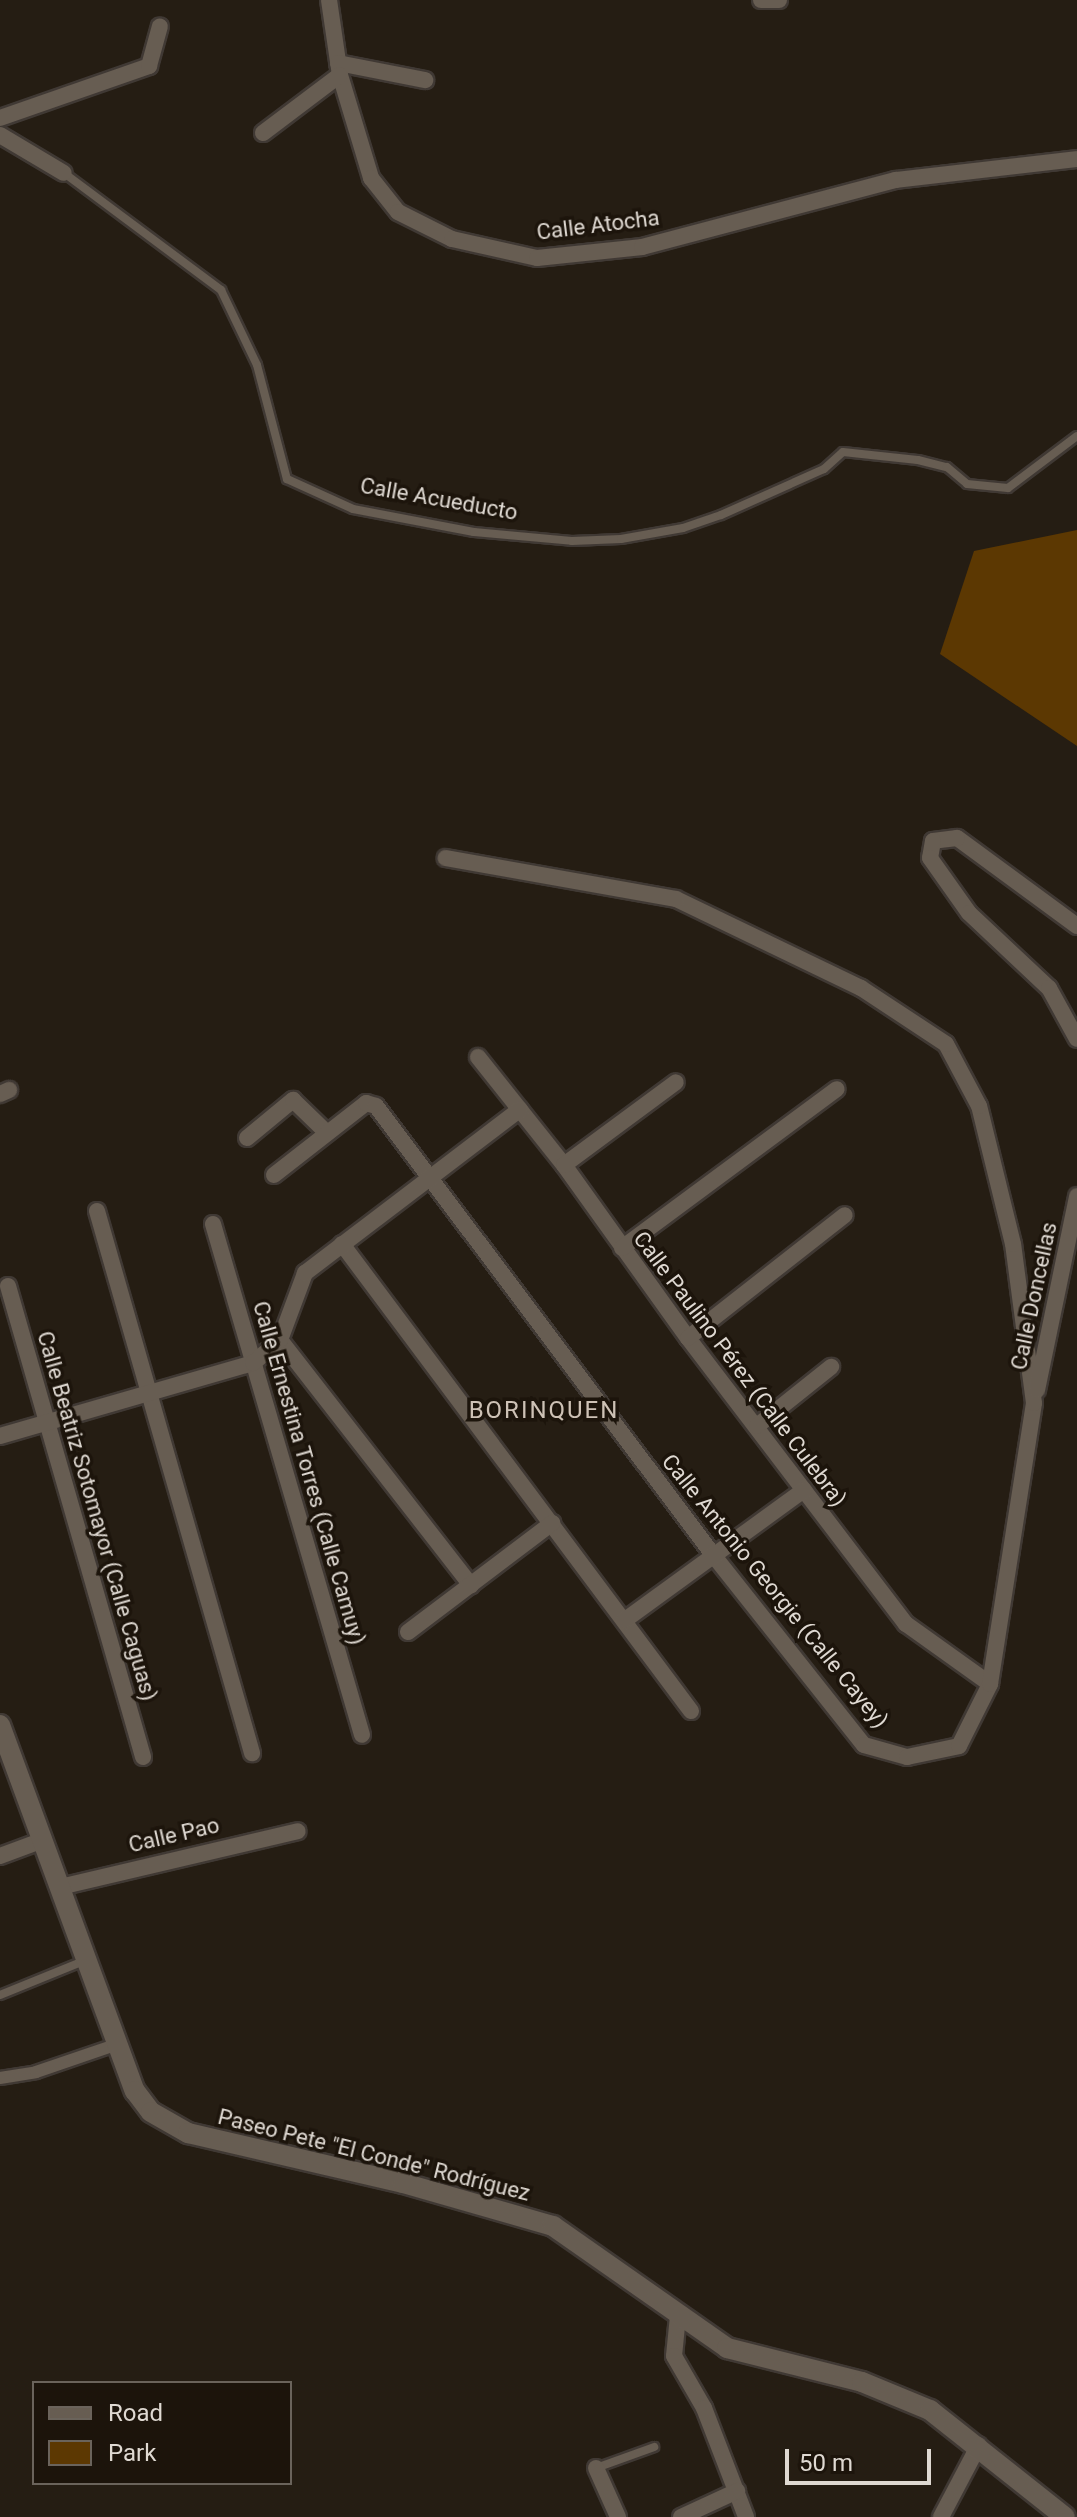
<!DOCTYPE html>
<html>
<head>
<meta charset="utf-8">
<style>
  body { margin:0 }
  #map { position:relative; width:1077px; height:2517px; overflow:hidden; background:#251d13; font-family:Roboto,sans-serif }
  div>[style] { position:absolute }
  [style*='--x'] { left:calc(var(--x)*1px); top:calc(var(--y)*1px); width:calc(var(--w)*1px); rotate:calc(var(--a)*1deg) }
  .green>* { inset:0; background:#5c3802 }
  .roads { filter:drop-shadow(2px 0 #403934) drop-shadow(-2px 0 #403934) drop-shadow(0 2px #403934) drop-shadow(0 -2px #403934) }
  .service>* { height:8px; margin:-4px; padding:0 4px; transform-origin:4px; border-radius:4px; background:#675d52 }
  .pedestrian>* { height:12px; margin:-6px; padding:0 6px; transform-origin:6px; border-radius:6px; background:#675d52 }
  .minor>* { height:16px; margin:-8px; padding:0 8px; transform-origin:8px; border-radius:8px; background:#675d52 }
  .tertiary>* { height:20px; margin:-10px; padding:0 10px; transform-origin:10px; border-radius:10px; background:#675d52 }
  span { translate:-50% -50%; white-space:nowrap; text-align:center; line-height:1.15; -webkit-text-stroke:7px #1c140b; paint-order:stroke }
  .street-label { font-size:22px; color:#dfd9d2 }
  .neighbourhood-label { font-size:24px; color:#cdc1b5; letter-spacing:2px }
  .legend { position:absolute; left:32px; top:2381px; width:260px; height:104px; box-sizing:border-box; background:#1c140b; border:2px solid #6a635b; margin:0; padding:10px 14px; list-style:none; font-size:24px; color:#dfd9d2 }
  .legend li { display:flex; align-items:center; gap:16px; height:40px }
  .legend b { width:40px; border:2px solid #6a635b }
  .scale { position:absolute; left:785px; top:2449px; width:146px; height:36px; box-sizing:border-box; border:4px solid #dfd9d2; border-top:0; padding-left:10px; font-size:24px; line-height:28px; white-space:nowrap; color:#dfd9d2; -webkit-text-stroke:6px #1c140b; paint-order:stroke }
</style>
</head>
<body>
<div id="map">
  <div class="green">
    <div style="clip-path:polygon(1077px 530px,1077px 746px,940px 654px,974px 551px)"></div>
  </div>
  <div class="roads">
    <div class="service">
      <div style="--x:64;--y:173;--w:196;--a:36.7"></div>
      <div style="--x:221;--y:290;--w:83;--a:64.4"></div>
      <div style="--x:257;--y:365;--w:118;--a:75.3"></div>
      <div style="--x:287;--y:479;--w:72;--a:24.4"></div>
      <div style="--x:353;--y:509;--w:123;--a:10.8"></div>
      <div style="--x:474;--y:532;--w:98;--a:5.2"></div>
      <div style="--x:572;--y:541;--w:49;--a:-2.3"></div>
      <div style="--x:621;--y:539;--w:63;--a:-10.1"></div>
      <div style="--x:683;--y:528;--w:40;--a:-18.9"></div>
      <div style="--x:721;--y:515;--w:113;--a:-24.1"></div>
      <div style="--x:824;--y:469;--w:25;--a:-42"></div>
      <div style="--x:843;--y:452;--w:75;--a:6.1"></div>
      <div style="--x:918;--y:460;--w:30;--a:14"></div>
      <div style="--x:947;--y:467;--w:26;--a:40"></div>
      <div style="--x:967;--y:484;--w:41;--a:5.6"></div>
      <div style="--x:1008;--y:488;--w:86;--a:-37"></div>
      <div style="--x:0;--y:1995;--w:93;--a:-22.1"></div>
      <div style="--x:596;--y:2468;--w:62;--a:-19.9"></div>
    </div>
    <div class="pedestrian">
      <div style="--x:0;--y:2078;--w:36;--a:-9"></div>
      <div style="--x:36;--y:2072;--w:87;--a:-18.9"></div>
    </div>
    <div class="minor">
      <div style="--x:329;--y:0;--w:76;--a:81.7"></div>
      <div style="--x:340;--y:75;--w:108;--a:73.2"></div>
      <div style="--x:371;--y:178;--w:43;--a:51.5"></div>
      <div style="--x:398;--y:212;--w:60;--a:26.6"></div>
      <div style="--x:452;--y:239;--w:87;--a:12.6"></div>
      <div style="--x:537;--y:258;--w:106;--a:-6"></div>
      <div style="--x:642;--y:247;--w:263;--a:-14.8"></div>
      <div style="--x:896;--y:180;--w:182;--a:-6.6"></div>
      <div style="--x:761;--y:0;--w:18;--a:0"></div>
      <div style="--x:338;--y:63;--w:89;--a:11.1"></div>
      <div style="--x:0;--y:118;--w:158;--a:-19.2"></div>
      <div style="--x:149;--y:66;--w:41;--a:-74.6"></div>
      <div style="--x:263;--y:133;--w:96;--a:-37"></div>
      <div style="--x:0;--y:135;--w:74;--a:30.7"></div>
      <div style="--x:1077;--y:926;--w:149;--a:-143.7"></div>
      <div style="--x:957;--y:838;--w:24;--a:173"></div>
      <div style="--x:933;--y:841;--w:17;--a:100"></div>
      <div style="--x:930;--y:858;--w:67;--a:54.7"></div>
      <div style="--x:969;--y:913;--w:110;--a:43.2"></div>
      <div style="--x:1049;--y:988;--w:58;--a:61.2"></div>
      <div style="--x:478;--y:1057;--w:138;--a:51.5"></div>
      <div style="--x:564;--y:1165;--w:213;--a:54.4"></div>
      <div style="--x:688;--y:1338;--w:360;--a:52.7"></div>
      <div style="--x:906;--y:1624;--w:103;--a:35.5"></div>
      <div style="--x:0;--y:1094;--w:10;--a:-24"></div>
      <div style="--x:247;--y:1138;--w:60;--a:-39.6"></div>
      <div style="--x:293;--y:1100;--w:46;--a:44.1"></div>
      <div style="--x:564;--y:1165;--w:139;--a:-36.5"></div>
      <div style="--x:274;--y:1175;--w:117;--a:-38"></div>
      <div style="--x:366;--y:1103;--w:10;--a:17"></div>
      <div style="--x:376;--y:1106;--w:563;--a:53.09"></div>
      <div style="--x:714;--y:1556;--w:241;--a:51.6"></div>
      <div style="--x:864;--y:1745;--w:45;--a:15.6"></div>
      <div style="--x:907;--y:1757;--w:53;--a:-11.9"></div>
      <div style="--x:959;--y:1746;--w:69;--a:-63.4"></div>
      <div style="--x:990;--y:1684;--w:284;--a:-81.1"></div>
      <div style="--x:1034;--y:1403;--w:160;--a:-97.5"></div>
      <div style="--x:1013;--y:1244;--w:142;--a:-103.8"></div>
      <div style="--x:979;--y:1106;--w:70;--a:-118"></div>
      <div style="--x:946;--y:1044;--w:102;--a:-146.6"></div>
      <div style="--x:861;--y:988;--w:205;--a:-154.3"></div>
      <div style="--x:676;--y:899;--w:234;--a:-169.9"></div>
      <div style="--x:97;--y:1211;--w:564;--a:74.04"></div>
      <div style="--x:213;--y:1224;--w:532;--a:73.74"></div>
      <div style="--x:342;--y:1244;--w:583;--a:53.23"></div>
      <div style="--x:622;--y:1248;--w:267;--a:-36.5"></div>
      <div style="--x:8;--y:1286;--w:490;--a:74"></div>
      <div style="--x:688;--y:1338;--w:199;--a:-38.1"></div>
      <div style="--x:280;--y:1340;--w:311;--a:52.1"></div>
      <div style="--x:1037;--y:1390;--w:198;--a:-78.3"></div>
      <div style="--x:757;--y:1426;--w:95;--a:-38.6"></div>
      <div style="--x:0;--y:1436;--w:263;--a:-16.1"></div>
      <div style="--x:253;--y:1363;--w:35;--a:-40"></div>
      <div style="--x:280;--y:1340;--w:72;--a:-69.5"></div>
      <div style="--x:305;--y:1273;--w:270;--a:-37.3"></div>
      <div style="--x:625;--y:1620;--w:221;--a:-36"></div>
      <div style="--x:408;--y:1632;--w:181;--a:-37.1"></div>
      <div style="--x:0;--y:1856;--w:46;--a:-20.4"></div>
      <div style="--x:60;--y:1887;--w:244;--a:-13.2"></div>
      <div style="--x:678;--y:2316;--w:40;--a:95.7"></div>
      <div style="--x:674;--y:2356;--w:60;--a:60"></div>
      <div style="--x:704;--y:2408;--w:117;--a:68.9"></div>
      <div style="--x:596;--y:2468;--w:54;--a:65.8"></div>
      <div style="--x:681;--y:2517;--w:62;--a:-24.9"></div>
      <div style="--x:941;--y:2517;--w:81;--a:-62.2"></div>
    </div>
    <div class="tertiary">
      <div style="--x:0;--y:1725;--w:390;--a:69.8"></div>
      <div style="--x:135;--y:2091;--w:26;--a:53"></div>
      <div style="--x:151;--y:2112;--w:43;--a:29.6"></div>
      <div style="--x:188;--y:2133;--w:221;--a:13.1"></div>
      <div style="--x:403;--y:2183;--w:156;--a:16"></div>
      <div style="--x:553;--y:2226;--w:213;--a:35"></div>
      <div style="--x:727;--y:2348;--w:139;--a:14.1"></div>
      <div style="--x:862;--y:2382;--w:74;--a:22.4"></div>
      <div style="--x:930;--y:2410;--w:172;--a:38.4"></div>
    </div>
  </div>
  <div class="street-label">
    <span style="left:598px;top:225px;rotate:-7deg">Calle Atocha</span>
    <span style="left:439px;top:499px;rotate:10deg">Calle Acueducto</span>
    <span style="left:1034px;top:1296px;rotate:-78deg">Calle Doncellas</span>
    <span style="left:740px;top:1369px;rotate:53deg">Calle Paulino Pérez (Calle Culebra)</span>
    <span style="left:309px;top:1473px;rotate:74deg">Calle Ernestina Torres (Calle Camuy)</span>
    <span style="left:97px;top:1516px;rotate:74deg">Calle Beatriz Sotomayor (Calle Caguas)</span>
    <span style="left:775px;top:1591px;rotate:51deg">Calle Antonio Georgie (Calle Cayey)</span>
    <span style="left:174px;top:1835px;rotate:-13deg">Calle Pao</span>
    <span style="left:374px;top:2155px;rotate:14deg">Paseo Pete "El Conde" Rodríguez</span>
  </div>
  <div class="neighbourhood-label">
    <span style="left:544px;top:1411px">BORINQUEN</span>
  </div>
  <ul class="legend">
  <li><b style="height:10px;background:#675d52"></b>Road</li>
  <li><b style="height:22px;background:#5c3802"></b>Park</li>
  </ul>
  <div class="scale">50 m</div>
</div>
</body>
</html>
